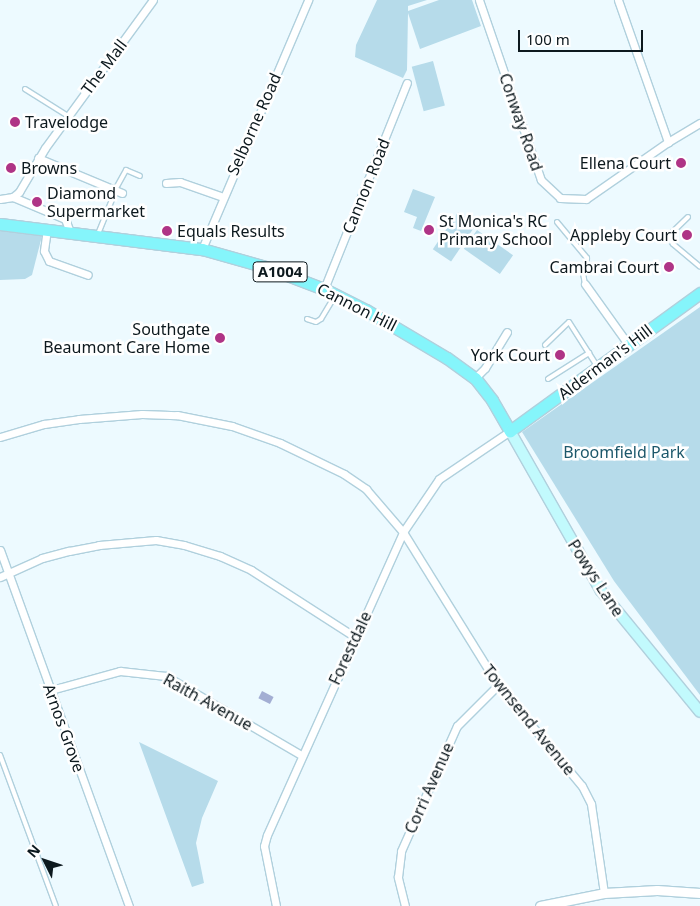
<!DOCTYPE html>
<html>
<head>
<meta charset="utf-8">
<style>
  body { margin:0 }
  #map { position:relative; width:700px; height:906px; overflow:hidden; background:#edfaff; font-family:"Noto Sans",sans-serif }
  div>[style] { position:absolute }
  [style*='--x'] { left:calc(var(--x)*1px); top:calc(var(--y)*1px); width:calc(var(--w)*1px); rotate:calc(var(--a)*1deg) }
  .green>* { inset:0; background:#b6dbea; transform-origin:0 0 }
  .water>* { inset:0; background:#a3aed3; transform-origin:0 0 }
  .roads { filter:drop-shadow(1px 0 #b0d0dd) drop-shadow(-1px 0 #b0d0dd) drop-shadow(0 1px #b0d0dd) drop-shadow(0 -1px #b0d0dd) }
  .service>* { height:4px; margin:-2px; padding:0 2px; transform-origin:2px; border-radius:2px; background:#fff }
  .minor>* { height:7px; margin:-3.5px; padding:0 3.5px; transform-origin:3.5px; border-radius:3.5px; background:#fff }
  .tertiary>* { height:9px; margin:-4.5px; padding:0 4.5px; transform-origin:4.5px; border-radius:4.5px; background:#fff }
  .secondary>* { height:10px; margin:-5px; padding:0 5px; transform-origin:5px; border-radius:5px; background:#c2fafd }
  .primary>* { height:11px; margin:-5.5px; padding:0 5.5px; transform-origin:5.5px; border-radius:5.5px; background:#85f5fb }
  .dots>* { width:14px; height:14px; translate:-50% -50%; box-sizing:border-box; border:2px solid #fff; border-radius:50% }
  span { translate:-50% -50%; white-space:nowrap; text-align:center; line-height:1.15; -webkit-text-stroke:5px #fff; paint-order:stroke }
  .shield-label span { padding:1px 4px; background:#fff; border:1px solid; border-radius:4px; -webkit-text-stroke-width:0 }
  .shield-label { font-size:15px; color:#0d191e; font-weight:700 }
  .street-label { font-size:16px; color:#0d191e }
  .poi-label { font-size:16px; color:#0d191e }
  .left { translate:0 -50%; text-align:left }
  .right { translate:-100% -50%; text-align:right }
  .park-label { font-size:16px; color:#1d586b }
  .north { position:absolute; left:20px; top:836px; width:50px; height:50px; -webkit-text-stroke:4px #fff; paint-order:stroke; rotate:311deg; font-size:14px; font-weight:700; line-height:20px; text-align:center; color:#0d191e }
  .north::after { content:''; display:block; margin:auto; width:18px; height:22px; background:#0d191e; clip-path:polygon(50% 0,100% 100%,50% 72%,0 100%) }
  .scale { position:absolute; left:518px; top:30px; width:125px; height:22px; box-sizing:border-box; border:2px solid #0d191e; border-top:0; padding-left:6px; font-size:15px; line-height:18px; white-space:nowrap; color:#0d191e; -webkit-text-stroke:4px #fff; paint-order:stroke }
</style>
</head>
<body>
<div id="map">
  <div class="green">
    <div style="clip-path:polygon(377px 0,427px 0,408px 6px,408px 11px,439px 0,472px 0,481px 26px,420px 49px,408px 13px,407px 70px,403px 78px,355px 57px,356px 45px)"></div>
    <div style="left:433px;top:61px;width:46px;height:22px;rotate:75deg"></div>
    <div style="clip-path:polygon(413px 189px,435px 197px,421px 231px,413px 228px,417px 217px,404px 212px)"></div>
    <div style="left:458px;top:212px;width:22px;height:45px;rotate:34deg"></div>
    <div style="clip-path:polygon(0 228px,35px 232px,42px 236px,32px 275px,25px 279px,0 280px)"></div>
    <div style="left:477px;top:230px;width:44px;height:23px;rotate:35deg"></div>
    <div style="clip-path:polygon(700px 307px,700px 695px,614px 581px,522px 432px)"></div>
    <div style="clip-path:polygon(139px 742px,218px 781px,202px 818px,196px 843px,204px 883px,192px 887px)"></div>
  </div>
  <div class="water">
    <div style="left:262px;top:691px;width:13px;height:8px;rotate:27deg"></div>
  </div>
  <div class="roads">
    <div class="service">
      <div style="--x:25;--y:89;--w:51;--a:32.1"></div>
      <div style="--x:115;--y:190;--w:23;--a:-61"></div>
      <div style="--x:126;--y:170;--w:15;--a:23"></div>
      <div style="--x:688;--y:217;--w:28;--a:136"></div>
      <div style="--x:668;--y:236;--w:9;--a:58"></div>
      <div style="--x:673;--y:244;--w:35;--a:40"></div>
      <div style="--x:557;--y:222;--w:47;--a:50.2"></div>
      <div style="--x:587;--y:258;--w:16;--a:105"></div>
      <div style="--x:583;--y:273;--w:11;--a:80"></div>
      <div style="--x:98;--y:234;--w:48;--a:-67.8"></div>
      <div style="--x:307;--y:319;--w:9;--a:18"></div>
      <div style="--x:316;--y:322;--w:6;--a:-31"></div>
      <div style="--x:321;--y:319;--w:27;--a:-59"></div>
      <div style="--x:545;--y:345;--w:33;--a:-44"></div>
      <div style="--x:569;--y:322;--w:52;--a:57.5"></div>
      <div style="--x:548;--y:379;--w:49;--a:-32.4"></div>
      <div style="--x:0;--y:755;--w:161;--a:69.7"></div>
    </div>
    <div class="minor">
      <div style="--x:479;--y:0;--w:190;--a:71"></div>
      <div style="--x:541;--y:180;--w:26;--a:43"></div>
      <div style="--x:560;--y:198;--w:26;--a:2"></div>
      <div style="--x:586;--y:199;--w:100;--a:-34.8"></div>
      <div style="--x:668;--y:142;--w:37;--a:-31"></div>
      <div style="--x:618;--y:0;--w:151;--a:70.6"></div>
      <div style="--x:38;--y:158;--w:91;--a:22.6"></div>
      <div style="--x:166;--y:183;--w:14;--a:-4"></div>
      <div style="--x:180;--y:182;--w:46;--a:19.2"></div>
      <div style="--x:13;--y:197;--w:56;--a:22.9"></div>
      <div style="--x:65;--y:219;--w:14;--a:69"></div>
      <div style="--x:0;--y:199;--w:13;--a:-9"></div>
      <div style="--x:13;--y:197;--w:8;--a:-40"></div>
      <div style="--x:19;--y:192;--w:51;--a:-59.4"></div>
      <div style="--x:45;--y:148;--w:183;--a:-53.9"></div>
      <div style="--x:47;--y:229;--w:22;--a:98"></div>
      <div style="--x:44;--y:251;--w:11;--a:63"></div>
      <div style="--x:49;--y:261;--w:41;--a:19.7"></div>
      <div style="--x:202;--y:249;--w:271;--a:-66.9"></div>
      <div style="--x:585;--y:284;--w:74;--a:54.4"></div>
      <div style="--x:324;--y:289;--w:222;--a:-68.1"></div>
      <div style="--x:475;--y:378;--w:14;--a:-45"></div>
      <div style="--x:485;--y:368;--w:42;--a:-58.6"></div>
      <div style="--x:0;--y:437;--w:46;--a:-16.5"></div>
      <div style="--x:44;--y:424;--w:35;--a:-8"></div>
      <div style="--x:79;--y:419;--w:63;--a:-4.5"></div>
      <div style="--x:142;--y:414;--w:35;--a:2"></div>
      <div style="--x:177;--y:415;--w:56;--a:11.3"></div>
      <div style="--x:232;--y:426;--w:51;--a:19.5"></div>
      <div style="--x:280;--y:443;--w:71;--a:25.8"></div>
      <div style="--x:344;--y:474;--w:27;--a:34"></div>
      <div style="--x:366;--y:489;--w:57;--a:49.3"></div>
      <div style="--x:403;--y:532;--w:180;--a:58.2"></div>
      <div style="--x:498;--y:685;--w:131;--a:50.3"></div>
      <div style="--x:582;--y:786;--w:20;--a:63"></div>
      <div style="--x:591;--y:804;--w:90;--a:81.7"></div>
      <div style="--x:0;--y:550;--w:379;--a:70.1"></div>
      <div style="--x:0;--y:577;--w:46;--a:-24.3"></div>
      <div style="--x:42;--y:558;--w:28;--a:-15"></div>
      <div style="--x:69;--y:551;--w:31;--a:-11"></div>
      <div style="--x:99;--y:545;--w:57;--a:-5"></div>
      <div style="--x:156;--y:540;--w:28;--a:10"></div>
      <div style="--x:184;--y:545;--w:38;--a:17"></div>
      <div style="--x:220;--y:556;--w:34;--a:24"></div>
      <div style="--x:251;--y:570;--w:124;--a:32.8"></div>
      <div style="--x:51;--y:690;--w:72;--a:-15.4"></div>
      <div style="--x:120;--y:671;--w:46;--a:6.2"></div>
      <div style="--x:166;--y:676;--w:156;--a:30.3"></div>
      <div style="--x:276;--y:906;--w:61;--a:-101.3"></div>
      <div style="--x:264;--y:846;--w:11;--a:-75"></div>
      <div style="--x:267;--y:835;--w:332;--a:-65.8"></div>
      <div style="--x:403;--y:532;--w:64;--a:-55.8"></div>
      <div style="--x:439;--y:479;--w:86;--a:-34.1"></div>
      <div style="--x:405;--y:906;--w:30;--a:-104"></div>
      <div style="--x:398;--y:877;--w:26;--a:-83"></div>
      <div style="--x:401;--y:851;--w:137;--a:-65.9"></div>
      <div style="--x:457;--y:726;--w:58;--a:-45"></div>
    </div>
    <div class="tertiary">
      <div style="--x:540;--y:906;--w:65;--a:-11.5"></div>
      <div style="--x:604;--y:893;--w:53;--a:-3.2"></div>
      <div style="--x:657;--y:890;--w:43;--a:4"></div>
    </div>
    <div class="secondary">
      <div style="--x:510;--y:431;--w:184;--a:60.4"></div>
      <div style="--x:601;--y:591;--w:156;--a:50.7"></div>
    </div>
    <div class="primary">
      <div style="--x:0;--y:224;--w:204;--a:7.1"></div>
      <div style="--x:202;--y:249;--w:70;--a:15.8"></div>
      <div style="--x:269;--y:268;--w:59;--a:20.9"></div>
      <div style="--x:324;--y:289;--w:47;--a:26.6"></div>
      <div style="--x:366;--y:310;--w:94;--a:30.7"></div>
      <div style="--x:447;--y:358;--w:34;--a:36"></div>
      <div style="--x:475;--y:378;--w:28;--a:52"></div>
      <div style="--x:492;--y:400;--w:36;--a:60"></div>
      <div style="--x:510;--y:431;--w:235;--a:-36"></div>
    </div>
  </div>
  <div class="dots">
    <div style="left:15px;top:122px;background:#af3486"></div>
    <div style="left:681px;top:163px;background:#af3486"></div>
    <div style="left:11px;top:168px;background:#af3486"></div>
    <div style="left:37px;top:202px;background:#af3486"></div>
    <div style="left:429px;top:230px;background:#af3486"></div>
    <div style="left:167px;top:231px;background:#af3486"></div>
    <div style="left:687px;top:235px;background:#af3486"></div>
    <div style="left:669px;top:267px;background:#af3486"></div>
    <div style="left:220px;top:338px;background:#af3486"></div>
    <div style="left:560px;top:355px;background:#af3486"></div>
  </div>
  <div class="shield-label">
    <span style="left:280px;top:272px">A1004</span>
  </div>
  <div class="street-label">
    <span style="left:104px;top:67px;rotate:-53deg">The Mall</span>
    <span style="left:521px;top:122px;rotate:71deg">Conway Road</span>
    <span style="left:254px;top:124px;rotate:-66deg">Selborne Road</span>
    <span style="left:366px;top:186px;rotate:-68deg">Cannon Road</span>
    <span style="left:357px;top:307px;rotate:27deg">Cannon Hill</span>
    <span style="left:605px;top:362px;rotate:-37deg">Alderman's Hill</span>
    <span style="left:596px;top:578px;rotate:57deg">Powys Lane</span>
    <span style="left:350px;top:648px;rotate:-65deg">Forestdale</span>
    <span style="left:208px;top:702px;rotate:29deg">Raith Avenue</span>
    <span style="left:529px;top:720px;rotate:51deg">Townsend Avenue</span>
    <span style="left:64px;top:728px;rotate:70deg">Arnos Grove</span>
    <span style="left:429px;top:788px;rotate:-66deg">Corri Avenue</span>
  </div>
  <div class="poi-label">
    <span class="left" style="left:25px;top:122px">Travelodge</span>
    <span class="right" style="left:671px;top:163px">Ellena Court</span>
    <span class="left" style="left:21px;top:168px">Browns</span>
    <span class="left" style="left:47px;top:202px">Diamond<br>Supermarket</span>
    <span class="left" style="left:439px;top:230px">St Monica's RC<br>Primary School</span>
    <span class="left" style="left:177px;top:231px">Equals Results</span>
    <span class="right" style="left:677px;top:235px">Appleby Court</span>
    <span class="right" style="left:659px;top:267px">Cambrai Court</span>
    <span class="right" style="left:210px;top:338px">Southgate<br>Beaumont Care Home</span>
    <span class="right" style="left:550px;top:355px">York Court</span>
  </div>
  <div class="park-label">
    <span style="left:624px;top:452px">Broomfield Park</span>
  </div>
  <div class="north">N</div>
  <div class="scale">100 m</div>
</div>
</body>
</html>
